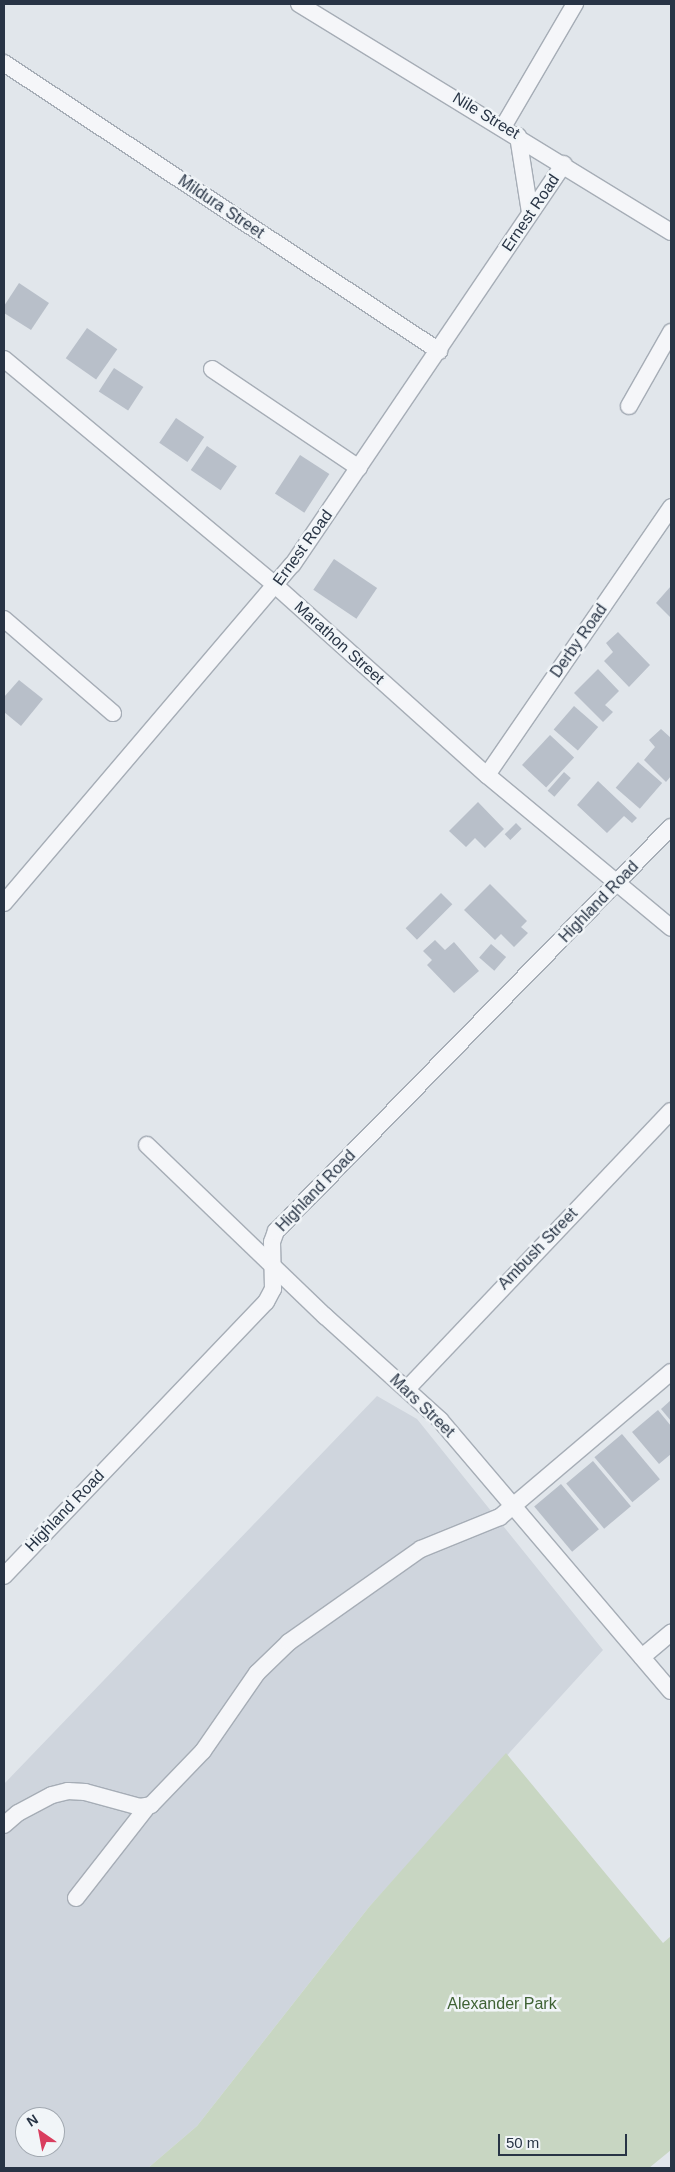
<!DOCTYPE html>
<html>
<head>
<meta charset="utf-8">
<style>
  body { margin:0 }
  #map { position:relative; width:675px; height:2172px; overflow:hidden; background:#e1e6eb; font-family:Helvetica,sans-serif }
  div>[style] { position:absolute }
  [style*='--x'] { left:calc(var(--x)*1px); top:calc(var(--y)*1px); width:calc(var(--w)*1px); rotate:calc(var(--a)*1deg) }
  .built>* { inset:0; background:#cfd5dd }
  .green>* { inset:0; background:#c8d6c2 }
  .building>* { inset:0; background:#b8bfc9; transform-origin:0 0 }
  .roads { filter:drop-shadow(1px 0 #a6adb6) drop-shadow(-1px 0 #a6adb6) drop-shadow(0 1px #a6adb6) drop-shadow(0 -1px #a6adb6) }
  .minor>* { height:16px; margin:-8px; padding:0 8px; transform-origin:8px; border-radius:8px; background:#f5f6f9 }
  span { translate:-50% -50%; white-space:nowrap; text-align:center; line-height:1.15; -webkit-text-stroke:5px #f1f5f8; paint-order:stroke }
  .street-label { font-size:16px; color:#283445 }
  .park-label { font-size:16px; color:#3f6234 }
  .frame { position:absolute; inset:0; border:5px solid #283445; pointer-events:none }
  .north { position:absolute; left:15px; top:2107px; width:50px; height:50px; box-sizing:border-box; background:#f1f5f8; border:1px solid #a1a8b0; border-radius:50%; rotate:327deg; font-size:14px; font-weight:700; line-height:20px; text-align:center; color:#283445 }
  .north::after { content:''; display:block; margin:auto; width:18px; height:22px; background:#d93d5e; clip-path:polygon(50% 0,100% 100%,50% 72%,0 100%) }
  .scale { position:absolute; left:498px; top:2134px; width:129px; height:22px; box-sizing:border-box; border:2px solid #283445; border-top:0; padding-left:6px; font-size:15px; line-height:18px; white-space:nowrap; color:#283445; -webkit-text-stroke:4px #f1f5f8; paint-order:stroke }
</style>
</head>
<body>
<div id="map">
  <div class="built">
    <div style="clip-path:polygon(evenodd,377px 1396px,417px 1419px,603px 1650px,369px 1907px,197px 2126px,148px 2168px,4px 2168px,4px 1784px,377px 1396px,25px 2117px,55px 2117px,55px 2147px,25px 2147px,25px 2117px)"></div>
  </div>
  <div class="green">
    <div style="clip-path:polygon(506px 1753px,663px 1943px,671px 1936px,671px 2150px,649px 2168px,148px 2168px,197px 2126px,369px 1907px)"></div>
  </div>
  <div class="building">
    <div style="clip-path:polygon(19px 283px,49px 303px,31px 330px,4px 313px,4px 306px)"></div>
    <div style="left:87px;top:328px;width:37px;height:37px;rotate:35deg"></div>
    <div style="left:114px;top:368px;width:35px;height:28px;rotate:33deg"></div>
    <div style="left:176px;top:418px;width:34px;height:30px;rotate:34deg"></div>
    <div style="left:207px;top:446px;width:36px;height:29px;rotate:34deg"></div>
    <div style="left:300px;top:455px;width:35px;height:46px;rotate:33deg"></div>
    <div style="left:334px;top:559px;width:52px;height:37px;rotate:34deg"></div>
    <div style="clip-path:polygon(671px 586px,671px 618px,656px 603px)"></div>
    <div style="clip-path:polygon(618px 632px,650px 665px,629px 687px,604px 661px,613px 652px,606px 643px)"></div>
    <div style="clip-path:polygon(598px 669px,619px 691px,605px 705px,613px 712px,603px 722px,574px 693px)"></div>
    <div style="clip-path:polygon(19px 680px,43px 699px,21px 726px,4px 712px,4px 697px)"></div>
    <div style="left:574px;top:706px;width:32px;height:31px;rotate:41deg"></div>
    <div style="clip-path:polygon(661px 729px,671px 738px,671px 776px,666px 782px,644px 760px,655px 747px,649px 740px)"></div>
    <div style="left:550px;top:735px;width:33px;height:41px;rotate:43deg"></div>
    <div style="left:638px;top:762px;width:32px;height:34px;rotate:41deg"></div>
    <div style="left:564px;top:772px;width:9px;height:25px;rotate:41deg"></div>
    <div style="clip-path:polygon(598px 781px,637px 818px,632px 823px,624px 816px,607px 833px,577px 805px)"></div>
    <div style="clip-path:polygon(478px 802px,504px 829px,485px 848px,475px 838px,466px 847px,449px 831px)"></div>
    <div style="left:516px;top:823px;width:8px;height:16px;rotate:45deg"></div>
    <div style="clip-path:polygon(490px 884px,527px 921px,521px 927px,528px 933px,514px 947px,501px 934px,495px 940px,464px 910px)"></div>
    <div style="left:441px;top:893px;width:16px;height:50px;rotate:45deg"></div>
    <div style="clip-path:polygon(435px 940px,445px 950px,454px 942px,479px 971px,454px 993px,427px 965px,432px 960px,423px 951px)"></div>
    <div style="left:491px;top:944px;width:20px;height:18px;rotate:41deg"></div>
    <div style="clip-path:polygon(671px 1400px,671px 1421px,661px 1409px)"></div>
    <div style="clip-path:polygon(658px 1410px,671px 1426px,671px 1454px,659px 1464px,632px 1432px)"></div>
    <div style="left:622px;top:1434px;width:59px;height:36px;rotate:50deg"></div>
    <div style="left:593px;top:1461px;width:59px;height:35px;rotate:50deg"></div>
    <div style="left:561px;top:1484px;width:59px;height:35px;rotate:50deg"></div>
  </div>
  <div class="roads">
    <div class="minor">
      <div style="--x:299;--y:4;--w:436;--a:31.5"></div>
      <div style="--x:4;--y:63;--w:522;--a:33.51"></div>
      <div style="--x:503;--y:127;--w:143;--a:-59.7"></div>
      <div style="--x:518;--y:136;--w:78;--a:81.1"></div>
      <div style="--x:4;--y:359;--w:354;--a:39.8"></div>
      <div style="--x:276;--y:586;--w:283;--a:41.9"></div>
      <div style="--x:487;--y:775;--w:239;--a:39.7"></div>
      <div style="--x:212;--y:369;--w:177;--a:34"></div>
      <div style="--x:629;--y:406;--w:85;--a:-60.4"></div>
      <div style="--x:4;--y:619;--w:144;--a:40.8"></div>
      <div style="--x:487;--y:775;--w:325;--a:-55.5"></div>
      <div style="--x:4;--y:903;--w:445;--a:-49.6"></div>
      <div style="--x:293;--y:564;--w:483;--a:-55.9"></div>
      <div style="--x:147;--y:1145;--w:247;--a:43.9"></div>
      <div style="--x:325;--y:1316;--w:155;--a:42.1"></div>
      <div style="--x:440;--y:1420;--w:356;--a:49.6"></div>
      <div style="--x:407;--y:1389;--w:383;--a:-46.5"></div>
      <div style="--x:4;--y:1576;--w:379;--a:-46.3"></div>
      <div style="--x:266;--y:1302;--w:15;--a:-62"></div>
      <div style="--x:273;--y:1289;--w:47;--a:-91.2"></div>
      <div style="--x:272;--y:1242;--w:12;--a:-70"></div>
      <div style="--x:276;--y:1231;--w:565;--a:-45.65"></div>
      <div style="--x:642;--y:1657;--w:38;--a:-40"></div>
      <div style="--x:4;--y:1825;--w:18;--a:-41"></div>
      <div style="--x:18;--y:1813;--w:38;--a:-28"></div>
      <div style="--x:52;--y:1795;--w:16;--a:-14"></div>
      <div style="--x:68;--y:1791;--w:17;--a:3"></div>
      <div style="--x:85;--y:1792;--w:57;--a:15.3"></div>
      <div style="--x:140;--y:1807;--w:11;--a:-10"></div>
      <div style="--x:151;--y:1805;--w:75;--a:-46.1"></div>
      <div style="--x:203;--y:1751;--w:95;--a:-55.3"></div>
      <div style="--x:257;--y:1673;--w:45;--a:-44.1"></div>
      <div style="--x:289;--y:1642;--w:161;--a:-35.2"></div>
      <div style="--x:421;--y:1549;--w:85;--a:-22.1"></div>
      <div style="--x:500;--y:1517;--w:224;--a:-40.3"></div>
      <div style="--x:76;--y:1898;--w:117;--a:-52"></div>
    </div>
  </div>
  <div class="street-label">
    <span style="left:486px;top:116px;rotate:31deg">Nile Street</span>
    <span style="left:221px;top:207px;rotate:34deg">Mildura Street</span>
    <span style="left:531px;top:213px;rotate:-56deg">Ernest Road</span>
    <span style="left:303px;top:548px;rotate:-54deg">Ernest Road</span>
    <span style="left:579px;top:641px;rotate:-55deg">Derby Road</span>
    <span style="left:339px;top:643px;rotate:42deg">Marathon Street</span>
    <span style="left:599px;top:902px;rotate:-46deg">Highland Road</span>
    <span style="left:316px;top:1191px;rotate:-46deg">Highland Road</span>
    <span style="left:538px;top:1249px;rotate:-46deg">Ambush Street</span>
    <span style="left:422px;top:1406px;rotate:44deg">Mars Street</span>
    <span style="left:65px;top:1511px;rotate:-46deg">Highland Road</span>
  </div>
  <div class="park-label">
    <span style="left:502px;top:2004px">Alexander Park</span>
  </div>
  <div class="frame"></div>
  <div class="north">N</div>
  <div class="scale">50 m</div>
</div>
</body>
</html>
